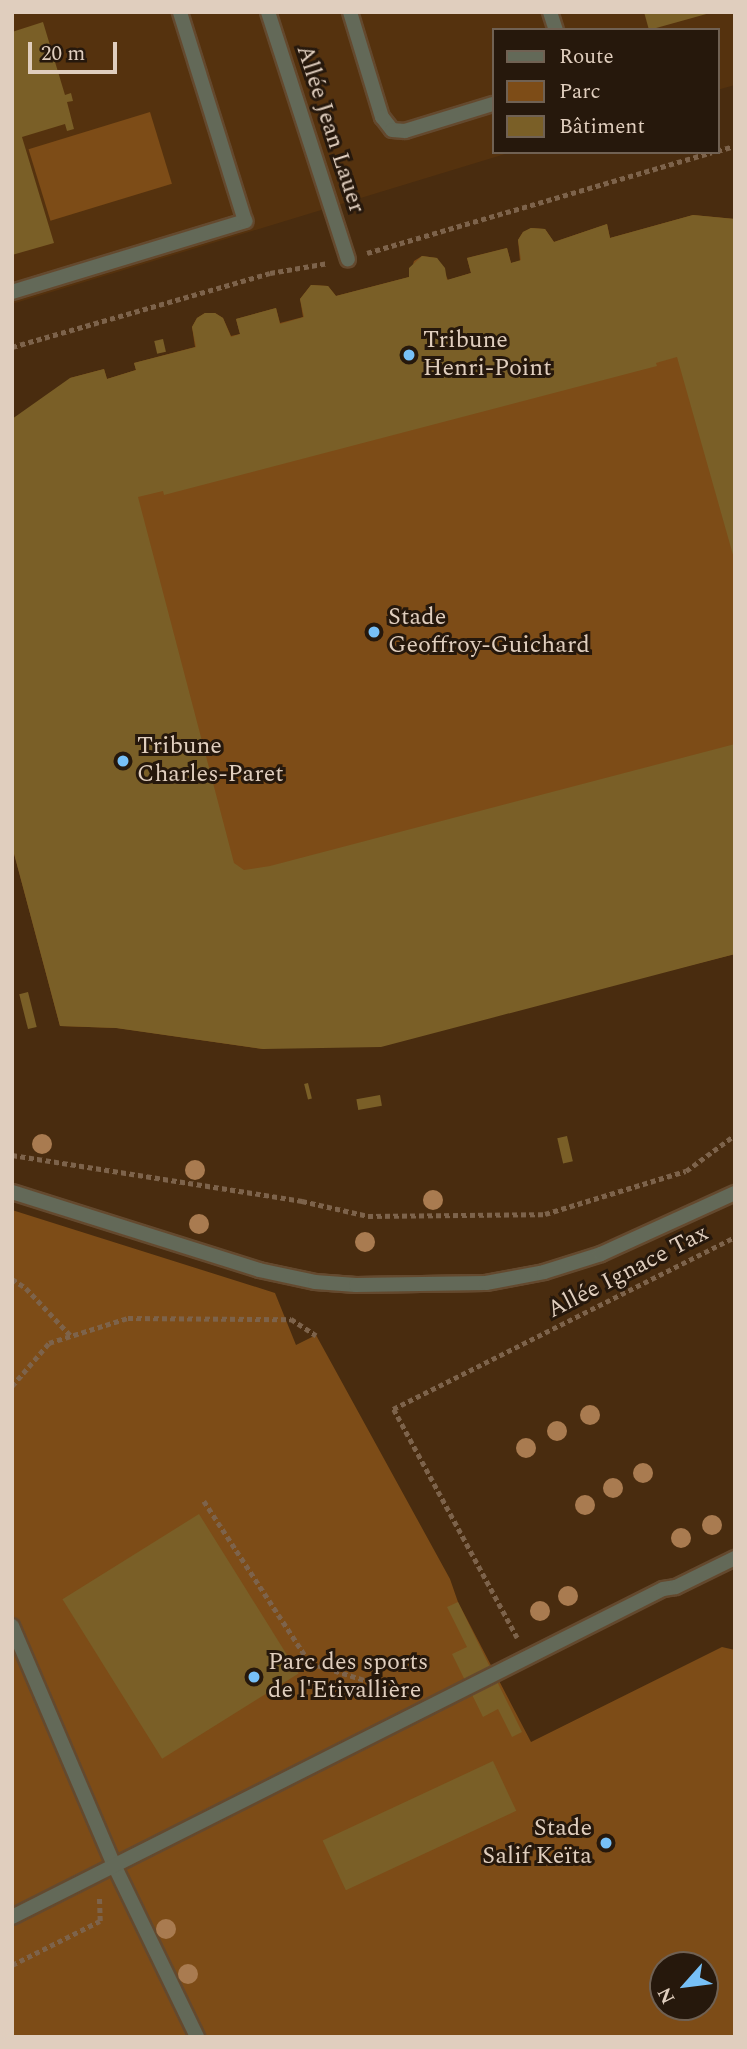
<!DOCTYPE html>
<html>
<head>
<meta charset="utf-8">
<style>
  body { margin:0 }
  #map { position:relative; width:747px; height:2049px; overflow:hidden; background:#492c0f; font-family:Spectral,serif }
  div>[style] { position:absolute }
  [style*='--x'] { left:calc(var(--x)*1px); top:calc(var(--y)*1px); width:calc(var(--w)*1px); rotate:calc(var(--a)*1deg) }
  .built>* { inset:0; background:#55320e }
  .green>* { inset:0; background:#7d4c17; transform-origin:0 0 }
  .building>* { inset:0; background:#7a5f27; transform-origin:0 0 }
  .path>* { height:4.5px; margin-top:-2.25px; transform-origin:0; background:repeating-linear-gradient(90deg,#7d634b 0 5px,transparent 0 8.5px) }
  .roads { filter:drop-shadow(2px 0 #64492e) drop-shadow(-2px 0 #64492e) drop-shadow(0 2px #64492e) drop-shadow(0 -2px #64492e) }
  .service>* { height:14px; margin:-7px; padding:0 7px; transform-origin:7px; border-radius:7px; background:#636958 }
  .minor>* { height:14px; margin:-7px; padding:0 7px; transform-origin:7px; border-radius:7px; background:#636958 }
  .trees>* { width:20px; height:20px; margin:-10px; border-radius:50%; background:#a97b50 }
  .dots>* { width:19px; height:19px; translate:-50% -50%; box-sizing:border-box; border:4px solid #26180c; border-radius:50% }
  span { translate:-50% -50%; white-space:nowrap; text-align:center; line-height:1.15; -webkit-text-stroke:6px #26180c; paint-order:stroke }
  .street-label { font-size:24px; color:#e0cebe }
  .poi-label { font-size:24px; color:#e0cebe }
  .left { translate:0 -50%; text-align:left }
  .right { translate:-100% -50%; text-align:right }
  .frame { position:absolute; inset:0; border:14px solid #e0cebe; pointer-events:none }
  .legend { position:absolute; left:492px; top:28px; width:228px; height:126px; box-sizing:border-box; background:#26180c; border:2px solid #706153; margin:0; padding:9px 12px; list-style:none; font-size:21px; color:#e0cebe }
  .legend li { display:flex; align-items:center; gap:14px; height:35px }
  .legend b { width:35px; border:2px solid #706153 }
  .north { position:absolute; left:649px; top:1951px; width:70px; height:70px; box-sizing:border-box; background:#26180c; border:2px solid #706153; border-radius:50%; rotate:242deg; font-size:19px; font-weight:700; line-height:28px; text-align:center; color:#e0cebe }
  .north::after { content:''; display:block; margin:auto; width:24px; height:32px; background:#77c0f7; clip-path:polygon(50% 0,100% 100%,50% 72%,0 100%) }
  .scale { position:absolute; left:28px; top:42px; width:89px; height:32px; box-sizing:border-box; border:4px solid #e0cebe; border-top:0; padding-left:9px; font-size:21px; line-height:24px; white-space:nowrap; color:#e0cebe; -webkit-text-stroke:5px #26180c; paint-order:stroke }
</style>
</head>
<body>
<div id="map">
  <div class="built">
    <div style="clip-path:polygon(12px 12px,735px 12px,735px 85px,717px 90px,717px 30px,493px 30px,493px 152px,512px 152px,12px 304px)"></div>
  </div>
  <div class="green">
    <div style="left:150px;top:112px;width:75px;height:127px;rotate:73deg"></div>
    <div style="clip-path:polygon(693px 215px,735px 219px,735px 954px,632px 980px,263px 1049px,117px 1028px,60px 1026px,12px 846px,70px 378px,104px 369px,107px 379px,136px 370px,134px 363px,195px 347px,192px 327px,197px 318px,205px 313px,215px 313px,223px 318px,231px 336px,240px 334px,236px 319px,276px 308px,280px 323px,303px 317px,300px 299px,311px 285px,328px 286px,336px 296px,409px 277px,414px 261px,422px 256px,437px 258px,448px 280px,471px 273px,467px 258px,507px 248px,511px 263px,520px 261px,518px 240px,523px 232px,531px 228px,545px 229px,554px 242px,607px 224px,610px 238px)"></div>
    <div style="clip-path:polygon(evenodd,12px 1210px,275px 1293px,296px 1345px,316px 1335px,450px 1579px,458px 1602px,531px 1742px,722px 1647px,735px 1650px,735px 2037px,12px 2037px,12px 1210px,663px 1965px,705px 1965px,705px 2007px,663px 2007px,663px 1965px)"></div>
  </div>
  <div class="building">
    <div style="clip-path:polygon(644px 12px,710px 12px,710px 13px,649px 30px)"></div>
    <div style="clip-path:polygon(43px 22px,65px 95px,71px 93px,73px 101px,67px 102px,74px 129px,67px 131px,65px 124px,22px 137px,54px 243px,12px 255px,12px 32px)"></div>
    <div style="clip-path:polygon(693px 215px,735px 219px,735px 562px,677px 357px,656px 363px,657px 366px,164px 495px,163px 491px,138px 497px,234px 863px,244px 870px,270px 866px,735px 744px,735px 954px,381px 1047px,263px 1049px,116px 1028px,60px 1026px,12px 846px,12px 419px,70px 378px,104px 369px,107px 379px,136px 370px,134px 363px,196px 347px,192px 327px,197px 318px,205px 313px,215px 313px,223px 318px,231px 337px,240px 334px,236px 319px,276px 308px,280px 324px,304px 317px,300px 299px,311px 285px,328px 286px,336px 296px,409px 277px,409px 268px,422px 256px,437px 258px,445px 268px,447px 280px,471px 273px,467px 258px,507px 248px,511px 263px,521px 260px,518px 240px,523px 232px,531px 228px,545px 229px,554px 242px,607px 224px,610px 238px)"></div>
    <div style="left:163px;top:339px;width:13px;height:9px;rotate:77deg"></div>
    <div style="left:28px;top:992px;width:36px;height:9px;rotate:76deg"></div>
    <div style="left:308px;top:1083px;width:16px;height:4px;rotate:76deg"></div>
    <div style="left:380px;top:1095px;width:11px;height:24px;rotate:80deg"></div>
    <div style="left:567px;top:1136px;width:26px;height:10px;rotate:77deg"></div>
    <div style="left:199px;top:1514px;width:188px;height:161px;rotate:58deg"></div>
    <div style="clip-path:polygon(458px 1602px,522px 1732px,512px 1737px,498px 1709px,483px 1717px,452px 1654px,467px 1647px,447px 1607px)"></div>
    <div style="left:493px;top:1761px;width:55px;height:188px;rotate:65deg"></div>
  </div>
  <div class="path">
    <div style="--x:717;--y:151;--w:19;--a:-16"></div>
    <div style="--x:367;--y:253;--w:359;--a:-16.3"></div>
    <div style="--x:12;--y:347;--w:268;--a:-16"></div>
    <div style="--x:270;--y:273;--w:59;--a:-9.8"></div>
    <div style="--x:12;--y:1155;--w:294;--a:9"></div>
    <div style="--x:302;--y:1201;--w:68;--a:12.8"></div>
    <div style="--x:368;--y:1216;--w:177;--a:-0.6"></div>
    <div style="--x:545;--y:1214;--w:147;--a:-17"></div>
    <div style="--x:686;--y:1171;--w:61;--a:-36.3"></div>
    <div style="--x:12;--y:1279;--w:17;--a:33"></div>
    <div style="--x:26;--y:1288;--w:66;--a:46.8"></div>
    <div style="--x:12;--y:1386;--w:57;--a:-49.3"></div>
    <div style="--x:49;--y:1343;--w:83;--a:-17.6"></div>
    <div style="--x:128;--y:1318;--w:163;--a:0.4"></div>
    <div style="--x:291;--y:1319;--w:30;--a:33"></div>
    <div style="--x:204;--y:1501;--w:194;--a:56.8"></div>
    <div style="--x:310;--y:1663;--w:101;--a:17.4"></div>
    <div style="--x:517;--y:1638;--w:260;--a:-118.4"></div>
    <div style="--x:393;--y:1409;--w:383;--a:-26.7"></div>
    <div style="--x:12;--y:1965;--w:98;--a:-26.6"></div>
    <div style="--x:100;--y:1921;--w:25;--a:-92"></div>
  </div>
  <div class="roads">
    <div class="service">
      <div style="--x:268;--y:12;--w:260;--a:72.1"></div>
      <div style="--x:350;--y:12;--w:110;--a:73.1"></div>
      <div style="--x:382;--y:117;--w:16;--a:52"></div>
      <div style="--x:392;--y:130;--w:13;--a:4"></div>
      <div style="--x:405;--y:131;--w:92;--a:-17.1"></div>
      <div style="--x:550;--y:12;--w:19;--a:72"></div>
      <div style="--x:12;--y:292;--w:244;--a:-16.9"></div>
      <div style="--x:245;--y:221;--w:219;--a:-107.3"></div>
      <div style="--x:12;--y:1626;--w:262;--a:66.9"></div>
      <div style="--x:115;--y:1867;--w:189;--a:64.2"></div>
      <div style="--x:12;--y:1917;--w:729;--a:-26.74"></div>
      <div style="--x:663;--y:1589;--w:13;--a:-9"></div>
      <div style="--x:676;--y:1587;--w:66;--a:-26.2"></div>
    </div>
    <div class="minor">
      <div style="--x:12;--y:1192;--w:259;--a:17.5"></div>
      <div style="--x:259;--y:1270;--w:57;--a:12.1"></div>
      <div style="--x:315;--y:1282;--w:41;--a:4.2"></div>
      <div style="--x:356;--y:1285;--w:130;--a:-0.9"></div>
      <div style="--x:486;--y:1283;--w:59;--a:-10.7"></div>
      <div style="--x:544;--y:1272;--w:60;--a:-17.5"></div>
      <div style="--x:601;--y:1254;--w:147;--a:-24.5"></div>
    </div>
  </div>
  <div class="trees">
    <div style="left:42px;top:1144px"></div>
    <div style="left:195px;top:1170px"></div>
    <div style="left:433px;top:1200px"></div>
    <div style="left:199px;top:1224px"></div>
    <div style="left:365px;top:1242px"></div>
    <div style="left:590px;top:1415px"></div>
    <div style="left:557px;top:1431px"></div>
    <div style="left:526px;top:1448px"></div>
    <div style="left:643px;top:1473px"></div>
    <div style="left:613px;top:1488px"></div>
    <div style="left:585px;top:1505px"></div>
    <div style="left:712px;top:1525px"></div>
    <div style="left:681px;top:1538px"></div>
    <div style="left:568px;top:1596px"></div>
    <div style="left:540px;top:1611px"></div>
    <div style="left:166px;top:1929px"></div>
    <div style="left:188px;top:1974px"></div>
  </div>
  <div class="dots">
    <div style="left:409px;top:355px;background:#77c0f7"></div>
    <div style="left:374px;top:632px;background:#77c0f7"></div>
    <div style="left:123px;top:761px;background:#77c0f7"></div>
    <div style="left:254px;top:1677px;background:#77c0f7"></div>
    <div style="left:606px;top:1843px;background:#77c0f7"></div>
  </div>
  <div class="street-label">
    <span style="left:330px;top:129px;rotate:72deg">Allée Jean Lauer</span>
    <span style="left:628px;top:1272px;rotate:-27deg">Allée Ignace Tax</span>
  </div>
  <div class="poi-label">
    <span class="left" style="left:423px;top:355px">Tribune<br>Henri-Point</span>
    <span class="left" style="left:388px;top:632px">Stade<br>Geoffroy-Guichard</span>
    <span class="left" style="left:137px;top:761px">Tribune<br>Charles-Paret</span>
    <span class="left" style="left:268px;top:1677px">Parc des sports<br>de l'Etivallière</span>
    <span class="right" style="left:592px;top:1843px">Stade<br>Salif Keïta</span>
  </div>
  <div class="frame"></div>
  <ul class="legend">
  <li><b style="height:9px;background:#636958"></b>Route</li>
  <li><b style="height:19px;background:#7d4c17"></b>Parc</li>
  <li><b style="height:19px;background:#7a5f27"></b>Bâtiment</li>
  </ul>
  <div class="north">N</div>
  <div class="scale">20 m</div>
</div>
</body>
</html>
